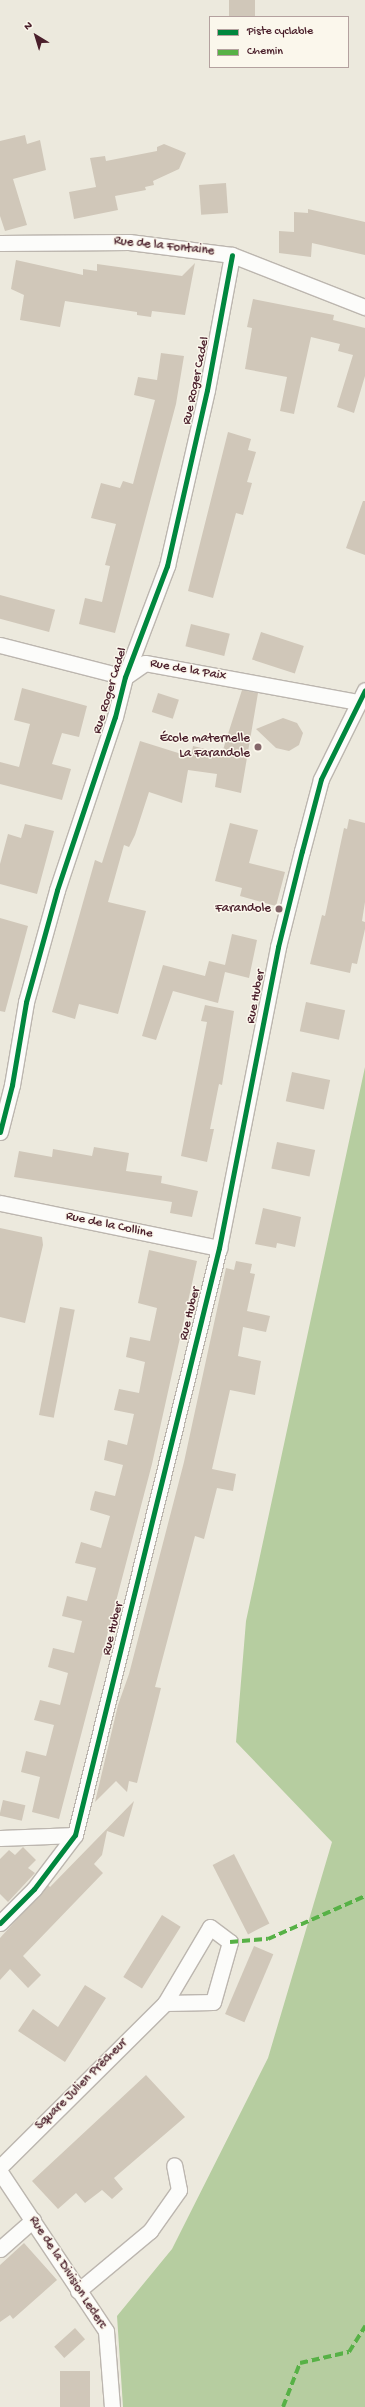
<!DOCTYPE html>
<html>
<head>
<meta charset="utf-8">
<style>
  body { margin:0 }
  #map { position:relative; width:365px; height:2407px; overflow:hidden; background:#ece9dd; font-family:"Gochi Hand",sans-serif }
  div>[style] { position:absolute }
  [style*='--x'] { left:calc(var(--x)*1px); top:calc(var(--y)*1px); width:calc(var(--w)*1px); rotate:calc(var(--a)*1deg) }
  .forest>* { inset:0; background:#b6cda0 }
  .building>* { inset:0; background:#d0c7b9; transform-origin:0 0 }
  .roads { filter:drop-shadow(1px 0 #bcb6af) drop-shadow(-1px 0 #bcb6af) drop-shadow(0 1px #bcb6af) drop-shadow(0 -1px #bcb6af) }
  .street>* { height:15px; margin:-7.5px; padding:0 7.5px; transform-origin:7.5px; border-radius:7.5px; background:#fcfcfa }
  .quiet>* { height:4px; margin-top:-2px; transform-origin:0; background:repeating-linear-gradient(90deg,#57b146 0 8px,transparent 0 12px) }
  .cycleway>* { height:5px; margin:-2.5px; padding:0 2.5px; transform-origin:2.5px; border-radius:2.5px; background:#00873e }
  .dots>* { width:11px; height:11px; translate:-50% -50%; box-sizing:border-box; border:2px solid #fbf7ec; border-radius:50% }
  span { translate:-50% -50%; white-space:nowrap; text-align:center; line-height:1.15; -webkit-text-stroke:3px #fbf7ec; paint-order:stroke }
  .street-label { font-size:13px; color:#4a1f2b }
  .poi-label { font-size:13px; color:#4a1f2b }
  .right { translate:-100% -50%; text-align:right }
  .legend { position:absolute; left:209px; top:16px; width:140px; height:52px; box-sizing:border-box; background:#fbf7ec; border:1px solid #b4a19f; margin:0; padding:5px 7px; list-style:none; font-size:12px; color:#4a1f2b }
  .legend li { display:flex; align-items:center; gap:8px; height:20px }
  .legend b { width:20px; border:1px solid #b4a19f }
  .north { position:absolute; left:16px; top:16px; width:40px; height:40px; -webkit-text-stroke:3px #fbf7ec; paint-order:stroke; rotate:322deg; font-size:11px; font-weight:700; line-height:16px; text-align:center; color:#4a1f2b }
  .north::after { content:''; display:block; margin:auto; width:14px; height:18px; background:#4a1f2b; clip-path:polygon(50% 0,100% 100%,50% 72%,0 100%) }
</style>
</head>
<body>
<div id="map">
  <div class="forest">
    <div style="clip-path:polygon(365px 1067px,365px 2407px,123px 2407px,117px 2316px,172px 2249px,268px 2058px,332px 1842px,236px 1742px,246px 1621px)"></div>
  </div>
  <div class="building">
    <div style="left:229px;top:0;width:26px;height:17px"></div>
    <div style="clip-path:polygon(25px 135px,27px 144px,40px 140px,46px 170px,13px 179px,27px 225px,5px 231px,0 216px,0 141px)"></div>
    <div style="clip-path:polygon(164px 144px,186px 153px,179px 169px,153px 181px,154px 185px,145px 187px,146px 190px,115px 196px,118px 210px,74px 219px,69px 192px,96px 187px,90px 158px,105px 156px,106px 161px,157px 151px,157px 147px)"></div>
    <div style="left:226px;top:183px;width:30px;height:27px;rotate:86deg"></div>
    <div style="clip-path:polygon(308px 209px,365px 222px,365px 255px,312px 243px,311px 257px,279px 253px,279px 231px,294px 232px,294px 212px,308px 213px)"></div>
    <div style="clip-path:polygon(16px 260px,83px 275px,83px 269px,97px 271px,97px 264px,182px 276px,195px 263px,185px 315px,152px 311px,151px 317px,137px 315px,137px 312px,65px 301px,60px 327px,20px 320px,24px 295px,11px 289px)"></div>
    <div style="clip-path:polygon(253px 299px,334px 315px,333px 320px,365px 328px,365px 376px,354px 413px,337px 407px,353px 355px,338px 351px,340px 344px,311px 337px,294px 414px,280px 411px,287px 377px,245px 369px,252px 328px,247px 327px)"></div>
    <div style="clip-path:polygon(161px 353px,184px 356px,176px 404px,115px 633px,79px 624px,85px 598px,102px 602px,110px 566px,105px 565px,116px 524px,91px 518px,101px 483px,120px 488px,123px 481px,133px 484px,155px 400px,134px 395px,138px 377px,157px 380px)"></div>
    <div style="clip-path:polygon(228px 432px,251px 439px,248px 450px,256px 452px,247px 482px,252px 483px,243px 515px,236px 513px,213px 598px,188px 591px)"></div>
    <div style="clip-path:polygon(363px 501px,365px 501px,365px 555px,346px 548px)"></div>
    <div style="left:0;top:595px;width:57px;height:23px;rotate:15deg"></div>
    <div style="left:191px;top:624px;width:40px;height:23px;rotate:14deg"></div>
    <div style="left:261px;top:632px;width:45px;height:29px;rotate:18deg"></div>
    <div style="clip-path:polygon(22px 688px,87px 706px,79px 737px,62px 733px,52px 764px,71px 769px,62px 800px,0 784px,0 762px,19px 767px,30px 724px,14px 720px)"></div>
    <div style="clip-path:polygon(242px 690px,258px 693px,241px 793px,215px 787px,217px 774px,188px 770px,182px 803px,149px 792px,135px 835px,129px 847px,124px 845px,108px 902px,146px 911px,118px 1014px,79px 1004px,75px 1019px,52px 1012px,95px 860px,102px 863px,140px 741px,191px 757px,193px 746px,222px 753px)"></div>
    <div style="left:158px;top:693px;width:22px;height:20px;rotate:18deg"></div>
    <div style="clip-path:polygon(283px 718px,297px 723px,303px 733px,299px 745px,289px 751px,276px 748px,256px 729px)"></div>
    <div style="clip-path:polygon(349px 819px,365px 823px,365px 902px,362px 921px,365px 922px,365px 929px,357px 964px,352px 963px,350px 973px,310px 964px,322px 915px,325px 916px,344px 828px,347px 829px)"></div>
    <div style="clip-path:polygon(230px 823px,258px 830px,249px 863px,285px 872px,276px 906px,240px 896px,242px 888px,215px 881px)"></div>
    <div style="clip-path:polygon(25px 824px,54px 831px,37px 894px,0 884px,0 864px,8px 834px,21px 838px)"></div>
    <div style="clip-path:polygon(0 918px,28px 926px,5px 1012px,0 1011px)"></div>
    <div style="clip-path:polygon(232px 934px,257px 940px,249px 978px,225px 972px,218px 1003px,173px 991px,156px 1040px,142px 1036px,163px 965px,205px 976px,209px 961px,225px 965px)"></div>
    <div style="left:306px;top:1002px;width:40px;height:30px;rotate:12deg"></div>
    <div style="clip-path:polygon(205px 1005px,234px 1011px,222px 1085px,219px 1084px,210px 1129px,214px 1129px,207px 1162px,181px 1156px,207px 1022px,201px 1021px)"></div>
    <div style="left:292px;top:1072px;width:39px;height:30px;rotate:12deg"></div>
    <div style="left:277px;top:1142px;width:39px;height:27px;rotate:12deg"></div>
    <div style="clip-path:polygon(94px 1147px,129px 1153px,126px 1171px,162px 1176px,161px 1183px,198px 1191px,192px 1217px,170px 1213px,172px 1202px,14px 1177px,19px 1151px,52px 1157px,53px 1149px,92px 1156px)"></div>
    <div style="clip-path:polygon(263px 1208px,301px 1217px,295px 1247px,277px 1243px,276px 1248px,255px 1244px)"></div>
    <div style="clip-path:polygon(0 1228px,42px 1237px,43px 1245px,25px 1323px,0 1317px)"></div>
    <div style="clip-path:polygon(149px 1250px,197px 1261px,152px 1464px,59px 1819px,32px 1812px,40px 1777px,21px 1772px,26px 1751px,46px 1756px,54px 1725px,34px 1720px,40px 1700px,60px 1705px,68px 1673px,48px 1667px,53px 1648px,74px 1653px,82px 1621px,62px 1616px,67px 1596px,87px 1601px,96px 1568px,75px 1563px,81px 1542px,101px 1548px,110px 1516px,90px 1510px,92px 1501px,95px 1491px,115px 1496px,123px 1465px,104px 1460px,108px 1440px,127px 1445px,134px 1414px,114px 1410px,119px 1389px,139px 1393px,145px 1362px,126px 1357px,130px 1337px,150px 1341px,157px 1308px,138px 1303px)"></div>
    <div style="clip-path:polygon(236px 1261px,252px 1264px,250px 1273px,255px 1274px,247px 1311px,270px 1316px,266px 1332px,243px 1327px,238px 1356px,261px 1361px,255px 1395px,230px 1390px,212px 1469px,236px 1474px,233px 1491px,217px 1488px,204px 1539px,195px 1536px,155px 1687px,161px 1688px,137px 1783px,129px 1781px,127px 1792px,116px 1781px,95px 1802px,118px 1705px,129px 1674px,184px 1462px,226px 1268px,234px 1270px)"></div>
    <div style="left:60px;top:1307px;width:15px;height:110px;rotate:11deg"></div>
    <div style="left:3px;top:1800px;width:23px;height:16px;rotate:13deg"></div>
    <div style="clip-path:polygon(134px 1801px,124px 1837px,107px 1831px,102px 1855px,94px 1864px,103px 1873px,23px 1956px,41px 1975px,28px 1988px,10px 1969px,0 1980px,0 1938px,48px 1885px,50px 1887px)"></div>
    <div style="clip-path:polygon(23px 1847px,36px 1860px,28px 1868px,35px 1873px,8px 1902px,0 1894px,0 1859px,9px 1850px,15px 1855px)"></div>
    <div style="left:234px;top:1854px;width:78px;height:24px;rotate:63deg"></div>
    <div style="left:162px;top:1915px;width:22px;height:73px;rotate:32deg"></div>
    <div style="left:254px;top:1946px;width:21px;height:74px;rotate:23deg"></div>
    <div style="clip-path:polygon(85px 1985px,106px 1998px,65px 2062px,18px 2031px,33px 2009px,58px 2027px)"></div>
    <div style="clip-path:polygon(146px 2075px,185px 2117px,114px 2178px,123px 2189px,112px 2199px,102px 2190px,85px 2203px,76px 2193px,58px 2209px,32px 2181px)"></div>
    <div style="clip-path:polygon(24px 2243px,57px 2280px,13px 2319px,10px 2315px,0 2322px,0 2265px)"></div>
    <div style="left:75px;top:2328px;width:15px;height:28px;rotate:48deg"></div>
    <div style="left:90px;top:2371px;width:36px;height:30px;rotate:90deg"></div>
  </div>
  <div class="roads">
    <div class="street">
      <div style="--x:0;--y:243;--w:129;--a:-0.4"></div>
      <div style="--x:129;--y:242;--w:104;--a:7.2"></div>
      <div style="--x:232;--y:255;--w:143;--a:21.4"></div>
      <div style="--x:0;--y:645;--w:129;--a:14.4"></div>
      <div style="--x:125;--y:677;--w:24;--a:-35"></div>
      <div style="--x:145;--y:663;--w:217;--a:10.4"></div>
      <div style="--x:0;--y:1132;--w:49;--a:-75.7"></div>
      <div style="--x:12;--y:1085;--w:84;--a:-80.4"></div>
      <div style="--x:26;--y:1002;--w:116;--a:-74.5"></div>
      <div style="--x:57;--y:890;--w:182;--a:-71.5"></div>
      <div style="--x:115;--y:717;--w:41;--a:-76"></div>
      <div style="--x:125;--y:677;--w:119;--a:-69.3"></div>
      <div style="--x:167;--y:566;--w:180;--a:-77.2"></div>
      <div style="--x:207;--y:390;--w:137;--a:-79.5"></div>
      <div style="--x:0;--y:1203;--w:224;--a:11.6"></div>
      <div style="--x:0;--y:1838;--w:75;--a:-2.3"></div>
      <div style="--x:0;--y:1923;--w:48;--a:-45"></div>
      <div style="--x:34;--y:1889;--w:68;--a:-52.8"></div>
      <div style="--x:75;--y:1835;--w:604;--a:-76.22"></div>
      <div style="--x:219;--y:1248;--w:307;--a:-78.9"></div>
      <div style="--x:278;--y:947;--w:99;--a:-76"></div>
      <div style="--x:302;--y:851;--w:74;--a:-75.2"></div>
      <div style="--x:321;--y:779;--w:99;--a:-63.7"></div>
      <div style="--x:0;--y:2167;--w:233;--a:-44.8"></div>
      <div style="--x:165;--y:2003;--w:88;--a:-59.4"></div>
      <div style="--x:210;--y:1927;--w:25;--a:37"></div>
      <div style="--x:230;--y:1942;--w:62;--a:105.8"></div>
      <div style="--x:213;--y:2002;--w:48;--a:178.8"></div>
      <div style="--x:0;--y:2172;--w:191;--a:56.3"></div>
      <div style="--x:106;--y:2331;--w:76;--a:85.5"></div>
      <div style="--x:0;--y:2249;--w:44;--a:-41.3"></div>
      <div style="--x:78;--y:2291;--w:94;--a:-39.8"></div>
      <div style="--x:150;--y:2231;--w:50;--a:-54.7"></div>
      <div style="--x:179;--y:2190;--w:25;--a:-101"></div>
    </div>
  </div>
  <div class="quiet">
    <div style="--x:230;--y:1942;--w:38;--a:-5"></div>
    <div style="--x:268;--y:1939;--w:106;--a:-23.9"></div>
    <div style="--x:283;--y:2407;--w:47;--a:-68.9"></div>
    <div style="--x:300;--y:2363;--w:50;--a:-12.7"></div>
    <div style="--x:349;--y:2352;--w:31;--a:-58"></div>
  </div>
  <div class="cycleway">
    <div style="--x:0;--y:1132;--w:49;--a:-75.7"></div>
    <div style="--x:12;--y:1085;--w:84;--a:-80.4"></div>
    <div style="--x:26;--y:1002;--w:116;--a:-74.5"></div>
    <div style="--x:57;--y:890;--w:182;--a:-71.5"></div>
    <div style="--x:115;--y:717;--w:41;--a:-76"></div>
    <div style="--x:125;--y:677;--w:119;--a:-69.3"></div>
    <div style="--x:167;--y:566;--w:180;--a:-77.2"></div>
    <div style="--x:207;--y:390;--w:137;--a:-79.5"></div>
    <div style="--x:0;--y:1923;--w:48;--a:-45"></div>
    <div style="--x:34;--y:1889;--w:68;--a:-52.8"></div>
    <div style="--x:75;--y:1835;--w:604;--a:-76.22"></div>
    <div style="--x:219;--y:1248;--w:307;--a:-78.9"></div>
    <div style="--x:278;--y:947;--w:99;--a:-76"></div>
    <div style="--x:302;--y:851;--w:74;--a:-75.2"></div>
    <div style="--x:321;--y:779;--w:99;--a:-63.7"></div>
  </div>
  <div class="dots">
    <div style="left:258px;top:747px;background:#836669"></div>
    <div style="left:279px;top:909px;background:#836669"></div>
  </div>
  <div class="street-label">
    <span style="left:164px;top:247px;rotate:6deg">Rue de la Fontaine</span>
    <span style="left:197px;top:381px;rotate:-78deg">Rue Roger Cadel</span>
    <span style="left:188px;top:671px;rotate:10deg">Rue de la Paix</span>
    <span style="left:111px;top:691px;rotate:-73deg">Rue Roger Cadel</span>
    <span style="left:257px;top:997px;rotate:-79deg">Rue Huber</span>
    <span style="left:109px;top:1226px;rotate:12deg">Rue de la Colline</span>
    <span style="left:191px;top:1314px;rotate:-76deg">Rue Huber</span>
    <span style="left:114px;top:1629px;rotate:-76deg">Rue Huber</span>
    <span style="left:82px;top:2085px;rotate:-45deg">Square Julien Prêcheur</span>
    <span style="left:67px;top:2273px;rotate:57deg">Rue de la Division Leclerc</span>
  </div>
  <div class="poi-label">
    <span class="right" style="left:250px;top:747px">École maternelle<br>La Farandole</span>
    <span class="right" style="left:271px;top:909px">Farandole</span>
  </div>
  <ul class="legend">
  <li><b style="height:5px;background:#00873e"></b>Piste cyclable</li>
  <li><b style="height:5px;background:#57b146"></b>Chemin</li>
  </ul>
  <div class="north">N</div>
</div>
</body>
</html>
